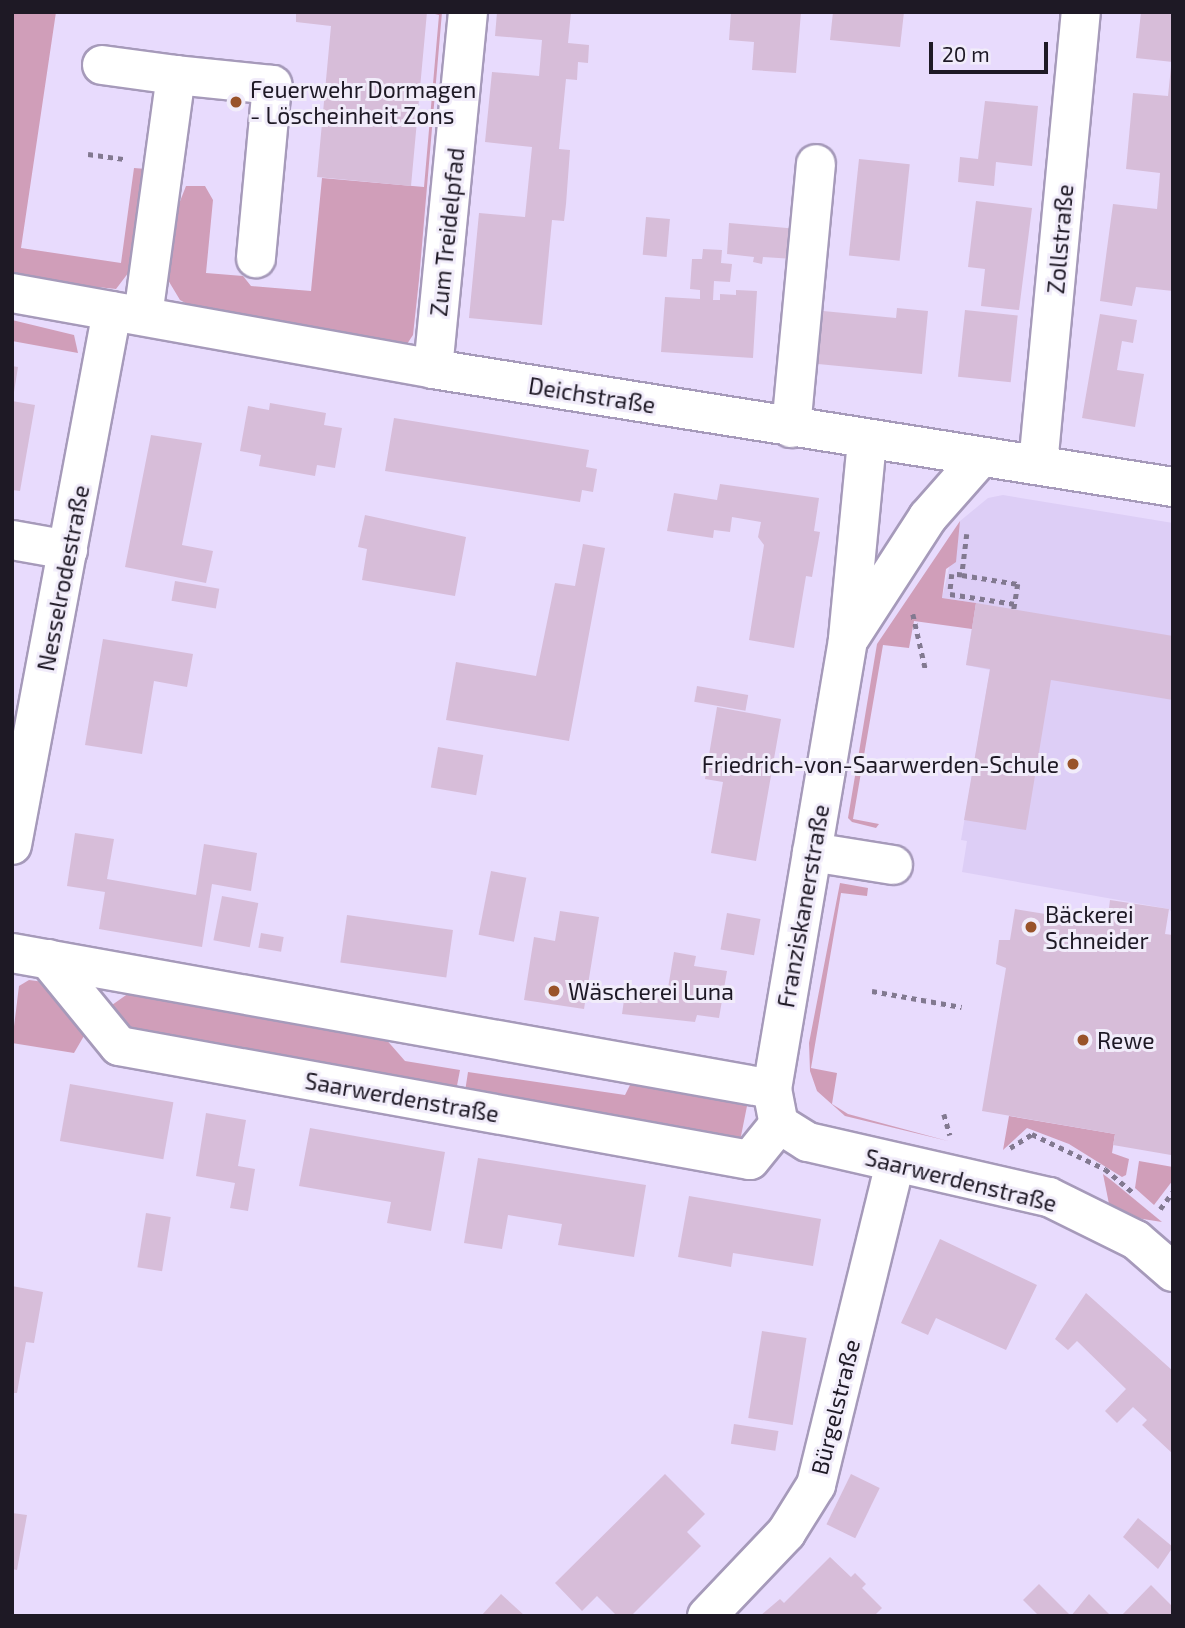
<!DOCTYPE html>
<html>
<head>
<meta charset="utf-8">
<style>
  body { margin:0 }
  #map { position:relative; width:1185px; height:1628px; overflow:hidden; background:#e8dbfd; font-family:"Exo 2",sans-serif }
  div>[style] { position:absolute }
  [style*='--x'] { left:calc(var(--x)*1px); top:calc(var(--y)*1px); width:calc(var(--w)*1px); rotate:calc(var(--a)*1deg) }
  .built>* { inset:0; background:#ddcef6 }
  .green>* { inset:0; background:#d09eb9 }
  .building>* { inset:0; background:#d7bdd9; transform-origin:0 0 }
  .path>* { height:4.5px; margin-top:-2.25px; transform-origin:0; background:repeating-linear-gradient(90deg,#827990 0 5px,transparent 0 10px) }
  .roads { filter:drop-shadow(2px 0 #a69aba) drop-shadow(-2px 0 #a69aba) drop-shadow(0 2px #a69aba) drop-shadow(0 -2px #a69aba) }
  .minor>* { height:38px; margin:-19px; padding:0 19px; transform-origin:19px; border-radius:19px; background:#fff }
  .dots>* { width:19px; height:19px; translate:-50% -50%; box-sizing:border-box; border:4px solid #f1ecfa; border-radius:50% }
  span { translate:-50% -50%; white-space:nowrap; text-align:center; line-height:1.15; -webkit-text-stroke:6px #f1ecfa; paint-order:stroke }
  .poi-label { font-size:23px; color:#1e1925 }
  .left { translate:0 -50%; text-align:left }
  .right { translate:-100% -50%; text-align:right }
  .street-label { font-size:23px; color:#1e1925 }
  .frame { position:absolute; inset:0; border:14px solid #1e1925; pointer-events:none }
  .scale { position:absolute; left:929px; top:42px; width:119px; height:32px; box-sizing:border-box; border:4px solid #1e1925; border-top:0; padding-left:9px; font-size:21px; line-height:24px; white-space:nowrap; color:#1e1925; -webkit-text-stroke:5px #f1ecfa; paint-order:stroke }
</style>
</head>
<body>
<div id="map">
  <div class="built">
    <div style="clip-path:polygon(1003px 495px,1173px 523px,1173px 914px,1169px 909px,962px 872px,967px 841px,961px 840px,990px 670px,966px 665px,976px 603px,942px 598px,960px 521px,988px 498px)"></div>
  </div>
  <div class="green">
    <div style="clip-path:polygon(12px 12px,56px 12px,21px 248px,121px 263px,134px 168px,146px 169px,132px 268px,116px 289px,12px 278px)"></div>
    <div style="clip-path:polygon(427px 12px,442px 12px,419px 280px,413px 335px,407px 344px,196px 309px,180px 300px,168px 280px,177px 209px,186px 186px,205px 186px,213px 200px,206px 273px,243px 276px,251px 286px,311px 291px,322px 178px,424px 187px,439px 15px)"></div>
    <div style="clip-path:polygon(12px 320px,74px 335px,78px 353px,12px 341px)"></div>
    <div style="clip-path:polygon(960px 521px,956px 562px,946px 569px,942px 598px,976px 603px,972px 629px,914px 621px,909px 648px,883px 645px,853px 819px,879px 824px,876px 828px,852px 822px,848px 818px,877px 644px)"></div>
    <div style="clip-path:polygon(840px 883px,868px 888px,867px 896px,841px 893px,811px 1068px,837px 1073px,832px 1104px,848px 1114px,948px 1141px,845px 1116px,817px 1091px,810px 1071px,809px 1043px)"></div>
    <div style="clip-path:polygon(29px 980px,52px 983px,88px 1029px,74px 1053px,12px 1043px,19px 986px)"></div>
    <div style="clip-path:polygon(129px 993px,384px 1037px,405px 1061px,460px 1070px,455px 1096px,129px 1039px,114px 1025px,112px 1005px)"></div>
    <div style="clip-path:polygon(468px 1072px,625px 1095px,632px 1081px,748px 1101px,739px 1146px,464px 1098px)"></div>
    <div style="clip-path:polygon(1009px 1116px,1115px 1134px,1112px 1153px,1129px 1159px,1126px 1175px,1122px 1177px,1069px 1144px,1027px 1128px,1003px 1150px)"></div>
    <div style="clip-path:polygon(1139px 1161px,1173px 1167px,1173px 1180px,1154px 1205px,1135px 1188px)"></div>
    <div style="clip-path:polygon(1103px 1174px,1111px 1180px,1162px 1222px,1111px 1214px)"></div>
  </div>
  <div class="building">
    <div style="clip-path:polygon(296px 12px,427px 12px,411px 186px,317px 177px,331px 26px,296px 22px)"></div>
    <div style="clip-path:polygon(497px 12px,571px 12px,568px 43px,589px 45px,588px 63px,578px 62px,577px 80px,566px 79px,559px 149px,570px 150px,566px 204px,564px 221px,552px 220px,542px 325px,469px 318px,479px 213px,525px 217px,532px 147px,485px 142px,492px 72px,539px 76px,542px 40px,495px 36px)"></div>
    <div style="clip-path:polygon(731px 12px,801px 12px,796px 73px,752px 70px,754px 42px,729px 40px)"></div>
    <div style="clip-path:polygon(833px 12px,904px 12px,900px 47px,830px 40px)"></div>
    <div style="clip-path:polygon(1141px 12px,1173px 12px,1173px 62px,1136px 58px)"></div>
    <div style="clip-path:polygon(1171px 67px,1173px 291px,1136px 287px,1132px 306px,1100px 301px,1113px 204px,1157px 209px,1160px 173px,1126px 169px,1133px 93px,1168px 96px)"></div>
    <div style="clip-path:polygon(985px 101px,1038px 106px,1032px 166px,996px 162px,994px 186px,958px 182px,960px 157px,978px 159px)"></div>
    <div style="left:859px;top:159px;width:51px;height:97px;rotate:6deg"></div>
    <div style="clip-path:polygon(976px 201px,1032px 208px,1019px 310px,981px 306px,985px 269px,968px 267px)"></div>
    <div style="left:646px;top:217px;width:24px;height:38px;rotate:5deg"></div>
    <div style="clip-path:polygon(729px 223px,798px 229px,794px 259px,763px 257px,762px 264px,753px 262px,754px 257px,727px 254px)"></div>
    <div style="clip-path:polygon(703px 249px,722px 250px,721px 263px,732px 264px,730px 282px,714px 281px,713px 300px,720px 300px,720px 294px,736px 295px,736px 290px,757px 291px,753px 358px,661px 352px,665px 297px,700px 299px,700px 290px,690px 289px,692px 259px,702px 259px)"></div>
    <div style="clip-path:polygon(897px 308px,928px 311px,922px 374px,818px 364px,823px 311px,896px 318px)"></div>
    <div style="left:965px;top:310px;width:53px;height:67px;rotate:6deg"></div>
    <div style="clip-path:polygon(1100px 314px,1137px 320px,1133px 343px,1122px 341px,1117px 370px,1144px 374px,1135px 427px,1082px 418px)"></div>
    <div style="clip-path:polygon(12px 366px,18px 367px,14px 392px,12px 392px)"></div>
    <div style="clip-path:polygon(12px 401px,35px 405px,20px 491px,12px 490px)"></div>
    <div style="clip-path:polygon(270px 403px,326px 413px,324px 425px,342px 428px,335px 468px,317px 465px,315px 476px,259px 466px,261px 455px,240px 451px,248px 406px,269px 410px)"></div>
    <div style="clip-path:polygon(394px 418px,589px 450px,586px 467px,597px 469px,593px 492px,582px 490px,580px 502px,385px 471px)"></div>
    <div style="clip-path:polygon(151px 435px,202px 443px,182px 545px,213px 551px,206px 583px,125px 567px)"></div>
    <div style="clip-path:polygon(720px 484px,819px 498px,814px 531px,820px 532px,812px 577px,806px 576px,794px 648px,749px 640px,764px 545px,758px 537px,761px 522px,732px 517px,730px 532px,714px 530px,713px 538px,667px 531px,674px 493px,717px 500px)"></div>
    <div style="clip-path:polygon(365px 515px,466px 537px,455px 596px,362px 580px,367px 549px,358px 547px)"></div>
    <div style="clip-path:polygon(583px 544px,605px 548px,569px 741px,446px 720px,456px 662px,536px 676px,555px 583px,575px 586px)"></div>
    <div style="left:175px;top:581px;width:45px;height:20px;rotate:10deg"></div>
    <div style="clip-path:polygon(976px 603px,1173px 636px,1173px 700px,1051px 680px,1026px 830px,964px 820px,990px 669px,966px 665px)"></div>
    <div style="clip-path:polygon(103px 639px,193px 654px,187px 687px,154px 681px,142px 754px,85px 745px)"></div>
    <div style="left:697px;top:686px;width:52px;height:16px;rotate:10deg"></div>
    <div style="clip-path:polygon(717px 707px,781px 719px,756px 861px,711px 853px,723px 782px,705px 779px)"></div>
    <div style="left:438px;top:747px;width:46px;height:41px;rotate:10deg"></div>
    <div style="clip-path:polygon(75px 833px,114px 839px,107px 879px,196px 895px,204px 844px,257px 853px,251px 891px,212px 884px,202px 947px,99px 929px,105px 892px,67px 886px)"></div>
    <div style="left:491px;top:871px;width:36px;height:65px;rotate:11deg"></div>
    <div style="left:222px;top:896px;width:37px;height:45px;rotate:11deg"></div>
    <div style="clip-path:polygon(1110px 900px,1169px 909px,1165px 934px,1173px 935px,1171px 1155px,1113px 1145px,1115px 1134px,982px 1111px,1006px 968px,996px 964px,999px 940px,1010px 940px,1015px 909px,1107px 924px)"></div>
    <div style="clip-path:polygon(560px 911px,599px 917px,584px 1009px,524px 1000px,534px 937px,555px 941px)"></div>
    <div style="left:727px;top:913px;width:34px;height:37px;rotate:10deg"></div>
    <div style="left:347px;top:915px;width:107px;height:48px;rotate:8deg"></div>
    <div style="left:261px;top:933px;width:23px;height:15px;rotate:10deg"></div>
    <div style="clip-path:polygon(674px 952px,696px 956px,694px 966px,727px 971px,719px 1018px,697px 1015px,695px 1022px,622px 1014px,625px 993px,666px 1000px)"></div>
    <div style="left:70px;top:1084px;width:105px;height:58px;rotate:10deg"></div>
    <div style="clip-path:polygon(206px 1113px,246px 1120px,238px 1166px,255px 1169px,248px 1211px,230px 1208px,235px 1183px,196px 1176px)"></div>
    <div style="clip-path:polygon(310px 1128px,445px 1152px,431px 1231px,387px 1223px,391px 1202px,299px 1186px)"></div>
    <div style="clip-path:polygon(478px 1158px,646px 1185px,634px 1257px,558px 1245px,562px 1224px,508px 1215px,502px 1249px,464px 1243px)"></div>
    <div style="clip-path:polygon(689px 1196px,821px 1219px,813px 1266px,733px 1253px,731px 1267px,678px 1257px)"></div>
    <div style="left:146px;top:1213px;width:25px;height:55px;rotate:9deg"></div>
    <div style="clip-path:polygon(940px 1239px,1037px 1285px,1006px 1350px,936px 1318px,928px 1335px,901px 1323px)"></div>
    <div style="clip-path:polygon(12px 1286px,43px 1292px,34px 1343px,26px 1342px,17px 1393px,12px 1393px)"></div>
    <div style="clip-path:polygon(1086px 1293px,1173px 1371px,1173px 1454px,1142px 1425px,1147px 1420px,1133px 1407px,1117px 1423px,1105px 1411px,1126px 1389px,1077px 1341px,1068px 1350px,1055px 1339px)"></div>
    <div style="left:762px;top:1331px;width:45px;height:88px;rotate:9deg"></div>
    <div style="left:734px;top:1424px;width:45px;height:20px;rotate:9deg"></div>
    <div style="clip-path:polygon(665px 1474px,705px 1514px,687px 1532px,701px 1546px,631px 1616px,617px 1616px,597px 1596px,582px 1611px,555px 1583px)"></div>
    <div style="left:851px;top:1474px;width:32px;height:56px;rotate:26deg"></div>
    <div style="clip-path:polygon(12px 1513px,27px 1515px,17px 1570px,12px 1569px)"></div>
    <div style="clip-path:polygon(1138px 1518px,1173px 1547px,1158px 1569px,1123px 1537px)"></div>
    <div style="clip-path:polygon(830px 1557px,851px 1577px,855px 1573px,866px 1584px,862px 1588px,882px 1608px,874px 1616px,760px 1616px,780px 1599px,784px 1603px)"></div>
    <div style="clip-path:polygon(1039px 1584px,1071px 1616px,1039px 1616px,1023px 1600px)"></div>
    <div style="clip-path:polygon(1151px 1585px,1173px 1607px,1173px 1616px,1121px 1616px)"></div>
    <div style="clip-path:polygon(501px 1594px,525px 1616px,481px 1616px)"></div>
    <div style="clip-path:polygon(1089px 1594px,1111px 1616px,1071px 1616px)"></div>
  </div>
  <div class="path">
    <div style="--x:88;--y:154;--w:37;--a:8"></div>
    <div style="--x:967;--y:534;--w:41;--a:97"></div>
    <div style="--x:962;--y:575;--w:57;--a:9.1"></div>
    <div style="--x:1018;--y:584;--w:26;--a:99"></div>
    <div style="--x:962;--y:575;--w:10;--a:-174"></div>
    <div style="--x:952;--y:574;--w:20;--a:96"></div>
    <div style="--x:950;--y:594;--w:66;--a:8.7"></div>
    <div style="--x:913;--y:614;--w:58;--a:77.2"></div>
    <div style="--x:872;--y:991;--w:91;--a:10.1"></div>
    <div style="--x:944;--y:1114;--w:22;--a:74"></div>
    <div style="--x:1010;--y:1148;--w:26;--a:-32"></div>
    <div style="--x:1032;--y:1134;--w:81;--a:25.6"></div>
    <div style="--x:1105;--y:1169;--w:38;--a:40"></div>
    <div style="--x:1160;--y:1209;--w:21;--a:-53"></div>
  </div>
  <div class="roads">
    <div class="minor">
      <div style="--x:102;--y:65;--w:75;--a:7.7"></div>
      <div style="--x:176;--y:75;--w:242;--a:97.8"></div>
      <div style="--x:176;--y:75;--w:97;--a:5.9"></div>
      <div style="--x:272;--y:85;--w:174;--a:95.3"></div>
      <div style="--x:12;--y:293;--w:428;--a:10.2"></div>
      <div style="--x:433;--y:369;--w:749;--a:9.06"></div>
      <div style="--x:433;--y:369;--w:359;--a:-84.4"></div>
      <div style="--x:791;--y:428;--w:265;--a:-84.6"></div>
      <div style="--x:867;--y:441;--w:200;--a:95.5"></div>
      <div style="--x:848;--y:640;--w:455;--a:99.6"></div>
      <div style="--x:772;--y:1089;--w:36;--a:79"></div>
      <div style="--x:779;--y:1124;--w:34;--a:32"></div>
      <div style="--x:808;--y:1142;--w:247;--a:12.9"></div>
      <div style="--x:1049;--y:1197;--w:97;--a:26.3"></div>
      <div style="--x:1136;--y:1240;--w:49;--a:40.9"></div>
      <div style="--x:1038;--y:465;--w:455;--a:-84.6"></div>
      <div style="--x:12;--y:540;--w:57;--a:10.1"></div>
      <div style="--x:851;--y:636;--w:142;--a:-57.1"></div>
      <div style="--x:928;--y:517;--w:79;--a:-48.6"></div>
      <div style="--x:12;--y:845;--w:543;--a:-79.39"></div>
      <div style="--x:812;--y:852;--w:82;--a:9.1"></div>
      <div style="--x:12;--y:953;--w:772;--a:10.15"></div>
      <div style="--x:48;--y:959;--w:112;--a:50.8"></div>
      <div style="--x:119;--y:1046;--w:641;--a:10.24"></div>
      <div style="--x:750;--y:1160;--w:46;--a:-51.1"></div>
      <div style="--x:707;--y:1616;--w:115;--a:-46.4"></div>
      <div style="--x:786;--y:1533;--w:57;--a:-58"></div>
      <div style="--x:816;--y:1485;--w:332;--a:-76.2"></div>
    </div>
  </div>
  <div class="dots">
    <div style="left:236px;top:102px;background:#99532a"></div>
    <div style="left:1073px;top:764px;background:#99532a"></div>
    <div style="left:1031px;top:927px;background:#99532a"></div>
    <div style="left:554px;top:991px;background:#99532a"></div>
    <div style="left:1083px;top:1040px;background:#99532a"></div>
  </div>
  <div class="poi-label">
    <span class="left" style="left:250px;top:102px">Feuerwehr Dormagen<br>- Löscheinheit Zons</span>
    <span class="right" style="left:1059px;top:764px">Friedrich-von-Saarwerden-Schule</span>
    <span class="left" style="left:1045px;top:927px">Bäckerei<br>Schneider</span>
    <span class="left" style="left:568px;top:991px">Wäscherei Luna</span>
    <span class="left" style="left:1097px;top:1040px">Rewe</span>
  </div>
  <div class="street-label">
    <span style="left:447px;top:232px;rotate:-84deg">Zum Treidelpfad</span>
    <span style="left:1060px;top:239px;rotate:-85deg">Zollstraße</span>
    <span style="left:592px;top:395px;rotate:9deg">Deichstraße</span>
    <span style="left:63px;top:578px;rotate:-79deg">Nesselrodestraße</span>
    <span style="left:803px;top:906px;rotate:-80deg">Franziskanerstraße</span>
    <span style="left:402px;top:1097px;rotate:10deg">Saarwerdenstraße</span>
    <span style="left:961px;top:1180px;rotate:14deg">Saarwerdenstraße</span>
    <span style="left:835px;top:1407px;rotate:-76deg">Bürgelstraße</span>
  </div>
  <div class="frame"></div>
  <div class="scale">20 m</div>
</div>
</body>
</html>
